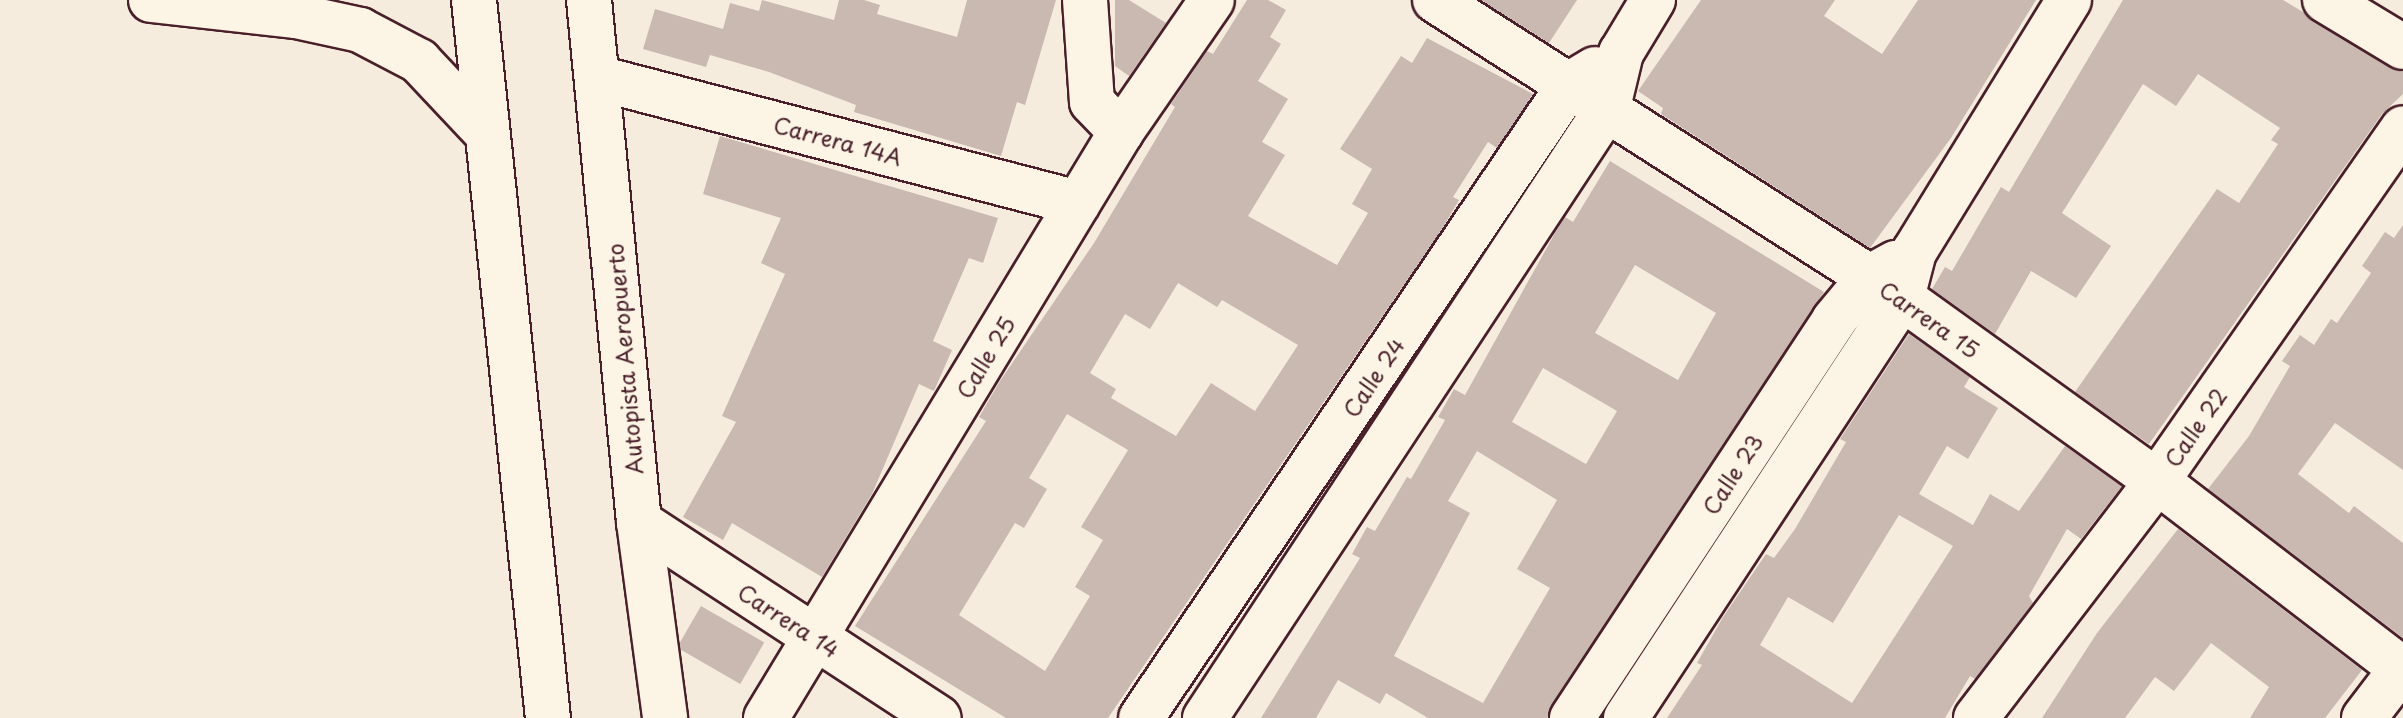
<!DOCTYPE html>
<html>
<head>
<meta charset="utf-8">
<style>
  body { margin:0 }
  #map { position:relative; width:2403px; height:718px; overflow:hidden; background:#f5ecde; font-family:"Playpen Sans",sans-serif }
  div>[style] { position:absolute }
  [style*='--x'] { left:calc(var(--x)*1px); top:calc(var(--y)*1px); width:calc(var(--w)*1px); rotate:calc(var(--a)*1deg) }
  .building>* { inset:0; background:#cab9b1; transform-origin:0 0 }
  .roads { filter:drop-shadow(2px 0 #4a1f2b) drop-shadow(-2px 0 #4a1f2b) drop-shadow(0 2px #4a1f2b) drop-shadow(0 -2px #4a1f2b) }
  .minor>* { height:44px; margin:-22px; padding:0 22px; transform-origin:22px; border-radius:22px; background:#fcf5e5 }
  .highway>* { height:44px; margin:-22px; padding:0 22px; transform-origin:22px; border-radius:22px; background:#fcf5e5 }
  span { translate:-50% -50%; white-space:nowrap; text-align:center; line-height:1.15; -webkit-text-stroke:8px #fcf5e5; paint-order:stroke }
  .street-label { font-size:22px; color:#4a1f2b }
</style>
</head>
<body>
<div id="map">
  <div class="building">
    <div style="clip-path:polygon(762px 0,834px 20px,839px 0,864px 0,880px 5px,877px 14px,957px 37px,967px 0,1056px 0,1025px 105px,1017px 102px,1001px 156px,854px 112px,856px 105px,769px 72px,710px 55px,706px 67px,643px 49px,655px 9px,723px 29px,730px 3px,759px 11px)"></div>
    <div style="clip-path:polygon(1115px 0,1129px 0,1166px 23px,1129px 76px,1115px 66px)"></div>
    <div style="clip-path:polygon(evenodd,1247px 0,1268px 0,1286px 10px,1270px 37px,1281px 44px,1258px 81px,1288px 99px,1262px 142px,1285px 155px,1248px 216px,1337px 265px,1368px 213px,1352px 204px,1372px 169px,1340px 149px,1401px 56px,1412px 63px,1427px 38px,1533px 94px,1497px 148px,1488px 142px,1453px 197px,1459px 200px,1442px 229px,1108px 718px,1006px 718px,855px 626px,986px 421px,979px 417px,1000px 381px,1094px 243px,1175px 107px,1171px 104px,1207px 51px,1213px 54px,1247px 0,1178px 283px,1217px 307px,1222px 300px,1298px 345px,1255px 411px,1211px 383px,1176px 436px,1111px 398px,1116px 389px,1090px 373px,1125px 314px,1150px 329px,1178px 283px,1247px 0,1067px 414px,1128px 450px,1081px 527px,1103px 540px,1075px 587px,1090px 596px,1045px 671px,959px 615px,1015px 523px,1024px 528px,1047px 489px,1029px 478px,1067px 414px)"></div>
    <div style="clip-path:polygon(1481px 0,1577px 0,1549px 43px)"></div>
    <div style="clip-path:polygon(1701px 0,1835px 0,1824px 16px,1882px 54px,1918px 0,2036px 0,1951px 138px,1870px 248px,1661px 114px,1663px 108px,1638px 91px)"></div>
    <div style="clip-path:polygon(2123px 0,2283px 0,2403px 72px,2403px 94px,2382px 114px,2149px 444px,2075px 392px,2217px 189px,2239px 203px,2278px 144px,2271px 140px,2280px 128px,2198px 74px,2176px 106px,2143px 84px,2062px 213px,2111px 246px,2076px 298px,2031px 271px,1995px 334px,1932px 289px,1945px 267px,1952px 271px,2001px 187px,2009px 192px)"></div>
    <div style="clip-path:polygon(720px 136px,998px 218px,983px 263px,969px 258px,933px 341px,952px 350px,934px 391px,919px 384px,872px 494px,822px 577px,732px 523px,723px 540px,683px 517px,736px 422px,722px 416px,785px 274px,761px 263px,781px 218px,703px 194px)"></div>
    <div style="clip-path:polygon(evenodd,1610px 161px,1824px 292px,1547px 718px,1428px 718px,1386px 693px,1380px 704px,1338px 680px,1316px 718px,1261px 718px,1360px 558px,1352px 554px,1367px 527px,1375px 531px,1407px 477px,1411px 479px,1445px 420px,1438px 417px,1454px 389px,1465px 395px,1555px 233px,1565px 217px,1573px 222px,1610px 161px,1635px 265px,1716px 313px,1678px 380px,1595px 333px,1635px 265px,1610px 161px,1543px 368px,1617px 411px,1586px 464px,1512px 422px,1543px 368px,1610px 161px,1477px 451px,1557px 500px,1517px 569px,1550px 588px,1483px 703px,1394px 656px,1470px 513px,1448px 501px,1477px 451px)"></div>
    <div style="clip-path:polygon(2403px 225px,2403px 470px,2335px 423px,2298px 474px,2349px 513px,2354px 506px,2403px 543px,2403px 638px,2208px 489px,2249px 436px,2290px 366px,2282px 361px,2300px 335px,2314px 345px,2331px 319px,2337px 323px,2371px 273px,2362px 266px,2385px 232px,2394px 238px)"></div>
    <div style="clip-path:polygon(evenodd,1909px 334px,1970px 377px,1964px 387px,1998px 408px,1968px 459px,1947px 446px,1919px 494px,1973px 525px,1990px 494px,2019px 511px,2065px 446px,2122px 486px,2081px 539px,2067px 529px,2029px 596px,2033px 603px,1975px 679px,1970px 676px,1945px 718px,1667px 718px,1702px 665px,1697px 663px,1723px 617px,1766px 554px,1774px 558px,1795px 529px,1846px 442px,1840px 439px,1909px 334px,1899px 515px,1953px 546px,1852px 703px,1760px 645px,1788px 597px,1833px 623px,1899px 515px)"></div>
    <div style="clip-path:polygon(2178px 529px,2362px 670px,2325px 718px,2250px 718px,2269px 687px,2211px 643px,2174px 691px,2155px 677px,2125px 718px,2042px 718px,2097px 633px)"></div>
    <div style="left:701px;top:606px;width:73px;height:48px;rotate:30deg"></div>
  </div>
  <div class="roads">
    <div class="minor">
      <div style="--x:151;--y:0;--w:146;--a:6.3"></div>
      <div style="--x:296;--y:16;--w:66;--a:12.3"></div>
      <div style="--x:360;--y:30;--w:67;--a:27.7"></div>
      <div style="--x:419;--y:61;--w:98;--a:46.7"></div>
      <div style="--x:1085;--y:0;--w:102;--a:86.1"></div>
      <div style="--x:1092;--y:102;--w:42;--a:46"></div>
      <div style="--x:1435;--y:0;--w:554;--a:32.54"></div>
      <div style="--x:1902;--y:298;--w:314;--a:35.7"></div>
      <div style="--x:2157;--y:481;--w:310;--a:37.5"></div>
      <div style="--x:2325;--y:0;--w:91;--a:31.1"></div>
      <div style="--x:598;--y:78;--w:496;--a:14.6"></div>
      <div style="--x:639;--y:522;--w:358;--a:33.2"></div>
      <div style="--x:766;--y:718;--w:685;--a:-58.79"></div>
      <div style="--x:1121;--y:132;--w:160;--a:-55.4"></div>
      <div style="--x:1141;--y:718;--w:766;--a:-55.92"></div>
      <div style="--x:1570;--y:84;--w:29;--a:-31"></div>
      <div style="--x:1205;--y:718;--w:732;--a:-56.59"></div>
      <div style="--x:1608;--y:107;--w:56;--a:-76.5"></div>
      <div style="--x:1621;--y:53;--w:62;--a:-58.9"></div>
      <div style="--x:1572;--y:718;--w:476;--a:-56.6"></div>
      <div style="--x:1834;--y:320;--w:56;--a:-50.1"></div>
      <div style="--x:1870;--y:277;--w:29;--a:-29"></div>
      <div style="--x:1626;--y:718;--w:503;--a:-56.69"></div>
      <div style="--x:1902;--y:298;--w:48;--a:-75.4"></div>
      <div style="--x:1914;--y:252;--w:296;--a:-58.4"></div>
      <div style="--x:1976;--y:718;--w:298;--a:-52.6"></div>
      <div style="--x:2157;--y:481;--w:430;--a:-55.1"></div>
      <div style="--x:2364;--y:718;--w:64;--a:-52.6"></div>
    </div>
    <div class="highway">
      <div style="--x:474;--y:0;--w:722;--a:84.12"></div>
      <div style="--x:589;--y:0;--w:524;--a:84.53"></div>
      <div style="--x:639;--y:522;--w:198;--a:82.4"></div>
    </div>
  </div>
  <div class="street-label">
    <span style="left:838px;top:140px;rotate:15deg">Carrera 14A</span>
    <span style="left:1930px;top:319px;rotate:35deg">Carrera 15</span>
    <span style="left:985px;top:357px;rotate:-59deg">Calle 25</span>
    <span style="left:624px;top:359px;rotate:-95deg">Autopista Aeropuerto</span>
    <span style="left:1373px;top:377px;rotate:-56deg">Calle 24</span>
    <span style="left:2195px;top:427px;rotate:-55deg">Calle 22</span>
    <span style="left:1732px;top:474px;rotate:-57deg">Calle 23</span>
    <span style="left:789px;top:620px;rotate:33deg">Carrera 14</span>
  </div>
</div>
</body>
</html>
